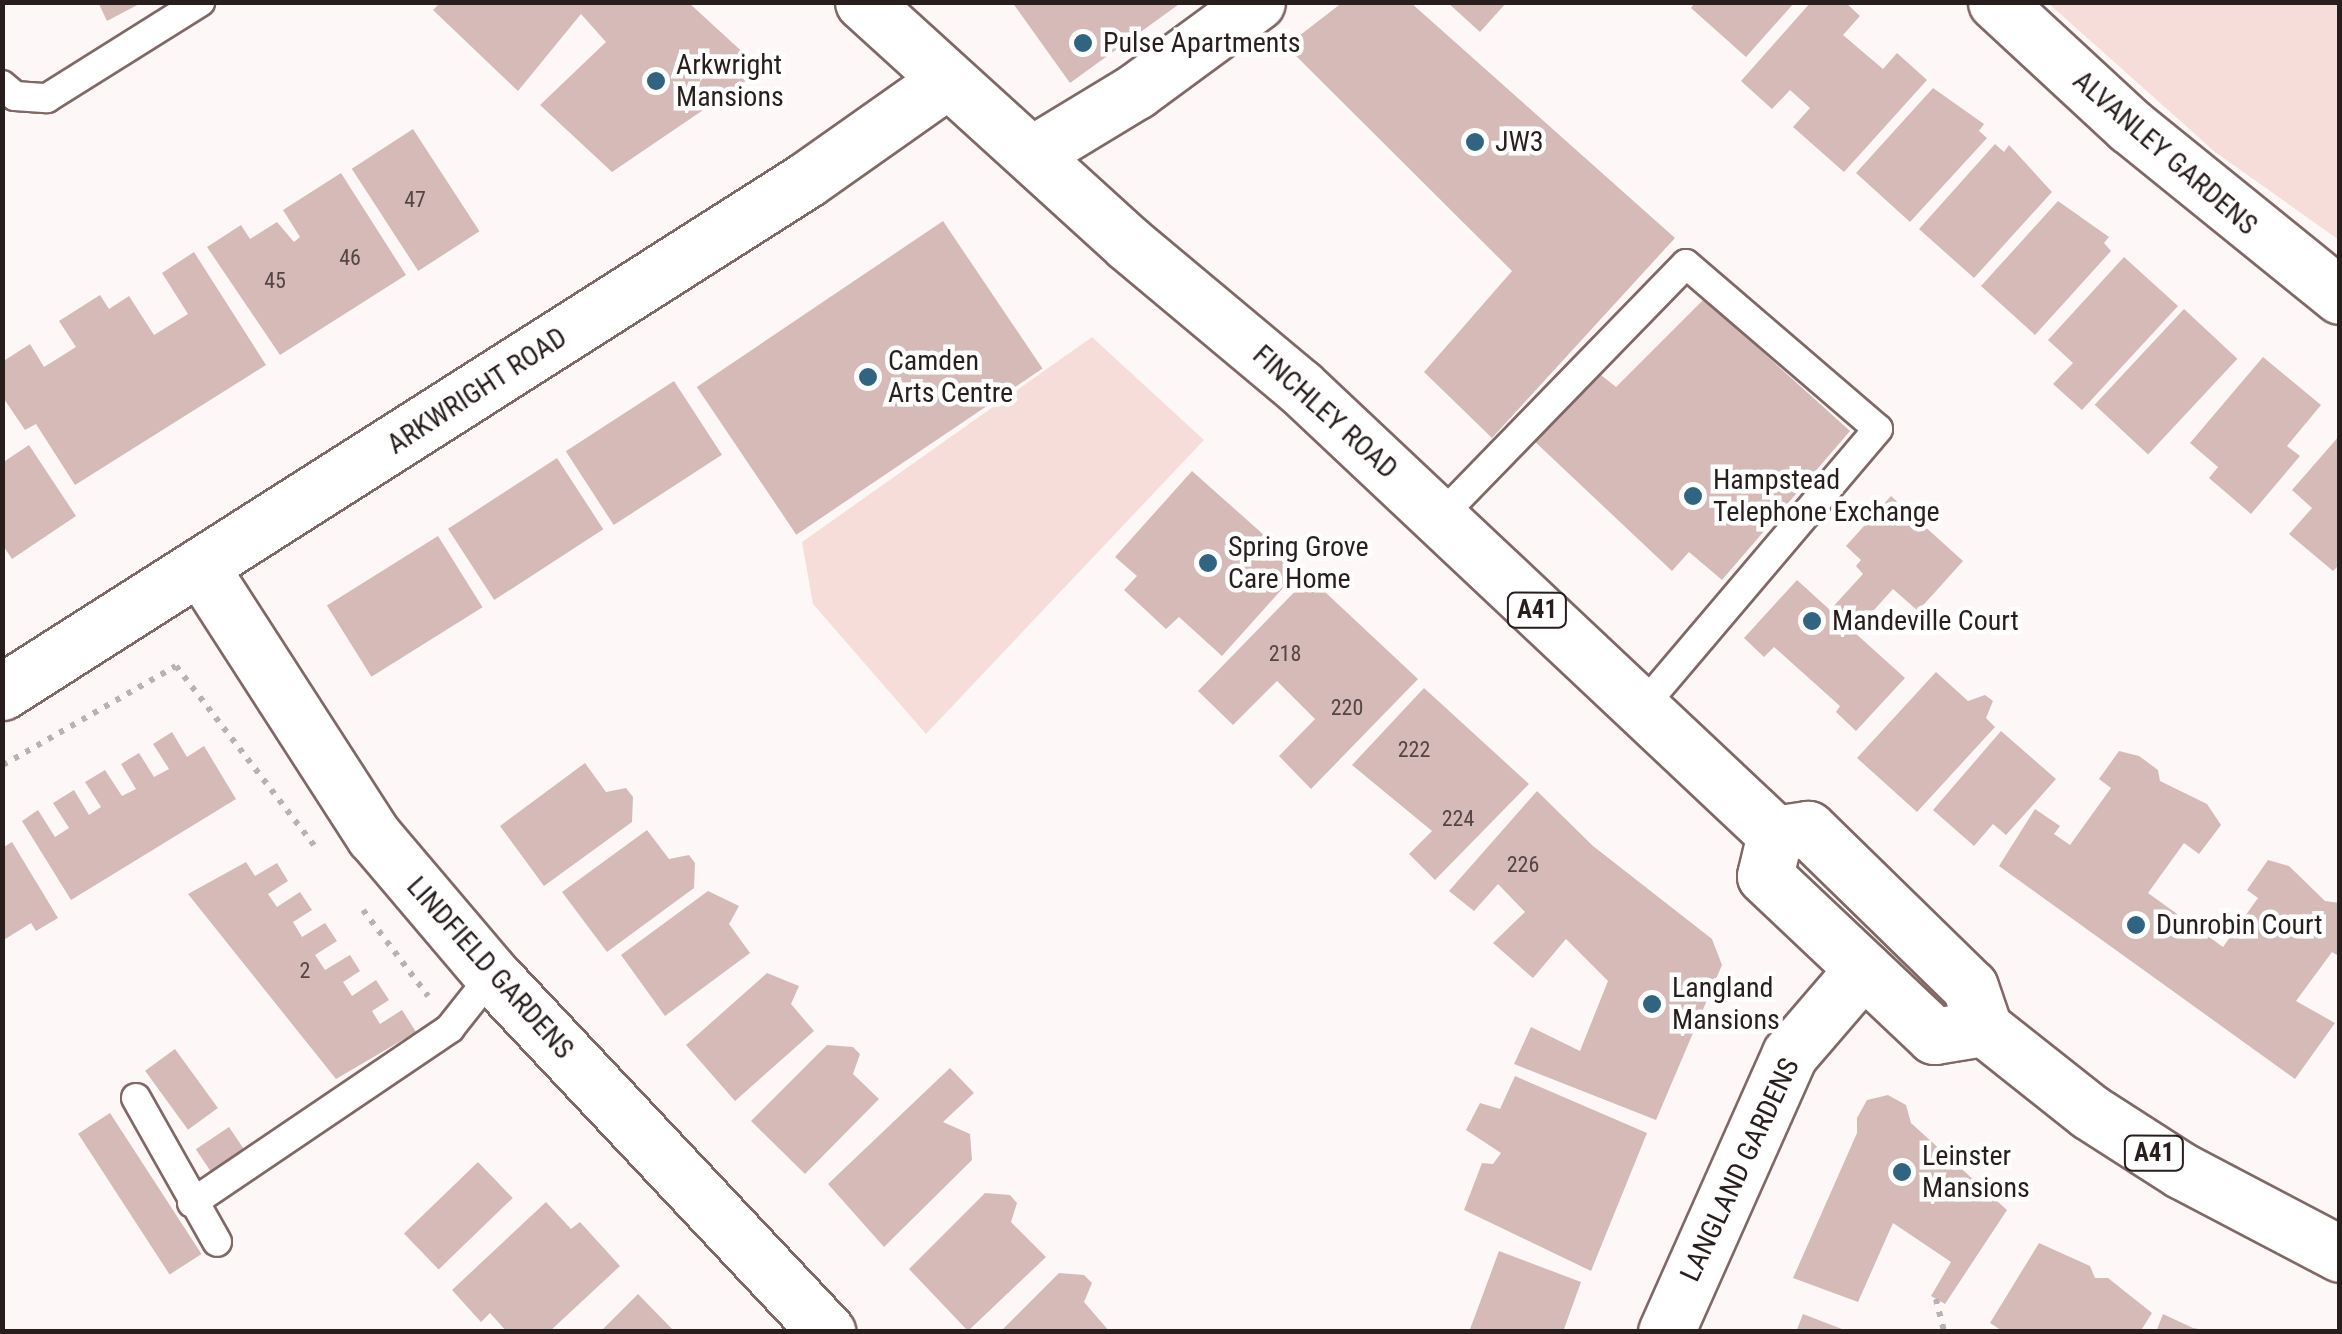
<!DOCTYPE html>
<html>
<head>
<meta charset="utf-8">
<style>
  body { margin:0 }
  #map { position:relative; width:2342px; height:1334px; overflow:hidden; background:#fdf8f7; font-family:"Roboto Condensed",sans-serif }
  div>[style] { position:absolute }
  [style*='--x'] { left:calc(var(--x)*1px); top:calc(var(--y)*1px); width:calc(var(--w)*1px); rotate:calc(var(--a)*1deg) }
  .green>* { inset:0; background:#f7ddda }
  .building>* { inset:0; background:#d5bab8; transform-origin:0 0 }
  .path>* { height:6px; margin-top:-3px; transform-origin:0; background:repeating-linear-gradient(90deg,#b8b2b1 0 5px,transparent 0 13px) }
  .roads { filter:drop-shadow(2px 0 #806866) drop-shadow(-2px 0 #806866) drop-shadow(0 2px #806866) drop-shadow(0 -2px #806866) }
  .lane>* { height:28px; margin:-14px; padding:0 14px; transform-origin:14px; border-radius:14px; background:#fff }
  .street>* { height:55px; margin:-27.5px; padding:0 27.5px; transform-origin:27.5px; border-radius:27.5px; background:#fff }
  .secondary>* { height:55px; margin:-27.5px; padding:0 27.5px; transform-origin:27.5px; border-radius:27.5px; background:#fff }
  .highway>* { height:55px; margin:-27.5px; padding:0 27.5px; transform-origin:27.5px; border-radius:27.5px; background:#fff }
  .dots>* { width:28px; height:28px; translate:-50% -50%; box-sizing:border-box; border:5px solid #fff; border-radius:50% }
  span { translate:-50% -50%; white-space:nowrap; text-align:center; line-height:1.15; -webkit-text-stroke:9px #fff; paint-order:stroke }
  .number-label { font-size:22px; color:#534544 }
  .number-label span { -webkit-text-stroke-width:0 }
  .shield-label span { padding:2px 8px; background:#fff; border:2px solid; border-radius:8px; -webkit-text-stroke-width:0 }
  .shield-label { font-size:25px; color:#281e1d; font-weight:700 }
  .poi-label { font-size:28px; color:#281e1d }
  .left { translate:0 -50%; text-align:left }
  .street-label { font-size:28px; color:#281e1d }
  .frame { position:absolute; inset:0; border:5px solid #281e1d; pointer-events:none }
</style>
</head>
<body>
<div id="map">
  <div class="green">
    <div style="clip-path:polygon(2048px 3px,2339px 3px,2339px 240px,2215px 152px)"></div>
    <div style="clip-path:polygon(1092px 337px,1204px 440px,926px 734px,813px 604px,802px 542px)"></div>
  </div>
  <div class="building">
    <div style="clip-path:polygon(98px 2px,143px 2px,107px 21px)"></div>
    <div style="clip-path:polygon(441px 2px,688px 2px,762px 70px,612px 172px,540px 105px,606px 42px,581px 14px,518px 91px,433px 10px)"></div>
    <div style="clip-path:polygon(1012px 2px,1182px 2px,1070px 83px)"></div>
    <div style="clip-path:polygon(1343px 2px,1410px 2px,1675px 238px,1492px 438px,1424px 372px,1512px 271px,1286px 46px)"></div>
    <div style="clip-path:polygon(1447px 2px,1507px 2px,1480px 32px)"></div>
    <div style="clip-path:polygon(1695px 2px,1795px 2px,1746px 57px,1691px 8px)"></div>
    <div style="clip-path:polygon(1811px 2px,1845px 2px,1860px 16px,1843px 35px,1883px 69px,1897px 53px,1927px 80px,1844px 172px,1793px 127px,1810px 108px,1790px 90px,1772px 109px,1741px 81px)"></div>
    <div style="clip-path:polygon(1933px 88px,1984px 124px,1979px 131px,1987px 138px,1910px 222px,1856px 173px)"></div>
    <div style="left:413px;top:129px;width:122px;height:73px;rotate:57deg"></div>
    <div style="clip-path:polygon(1995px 144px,2004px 152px,2009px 145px,2052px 192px,1974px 278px,1919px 229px)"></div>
    <div style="clip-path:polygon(341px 173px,406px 275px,280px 355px,207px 247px,241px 225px,250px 239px,277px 222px,294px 242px,300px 237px,283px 210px)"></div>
    <div style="clip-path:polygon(2058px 201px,2109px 237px,2104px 243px,2111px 251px,2035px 335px,1981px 286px)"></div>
    <div style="left:943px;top:221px;width:178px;height:297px;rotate:56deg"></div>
    <div style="clip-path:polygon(194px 252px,266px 365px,75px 485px,36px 424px,25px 430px,2px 396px,2px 362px,30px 344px,44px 367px,76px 347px,59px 321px,100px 295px,109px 309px,129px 296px,154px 335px,188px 314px,162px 273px)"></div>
    <div style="clip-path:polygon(2124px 257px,2178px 306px,2082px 410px,2053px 384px,2073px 363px,2048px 340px)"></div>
    <div style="clip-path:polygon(1704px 299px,1850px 431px,1722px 580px,1689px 552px,1672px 571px,1532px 439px,1601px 375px,1616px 387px)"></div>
    <div style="left:2184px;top:309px;width:73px;height:131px;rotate:43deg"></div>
    <div style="clip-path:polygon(2263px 357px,2321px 405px,2287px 446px,2300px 456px,2251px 514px,2209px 478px,2218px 467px,2190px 443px)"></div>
    <div style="left:674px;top:381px;width:88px;height:129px;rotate:57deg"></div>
    <div style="clip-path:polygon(2340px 435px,2340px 564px,2333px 571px,2289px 534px,2312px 508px,2292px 490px)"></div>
    <div style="clip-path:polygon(29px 445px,76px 516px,12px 559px,2px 544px,2px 463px)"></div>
    <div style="left:557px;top:458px;width:85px;height:130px;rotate:57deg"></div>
    <div style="clip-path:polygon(1192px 471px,1301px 568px,1222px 656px,1179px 617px,1166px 629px,1124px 590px,1137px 576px,1115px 557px)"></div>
    <div style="clip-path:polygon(1891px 496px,1963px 561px,1918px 611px,1893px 589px,1854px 632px,1905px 678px,1856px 731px,1836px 712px,1840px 706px,1774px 647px,1764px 657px,1744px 638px,1797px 580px,1830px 610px,1863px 574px,1856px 566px,1861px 560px,1846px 546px)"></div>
    <div style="left:438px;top:536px;width:84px;height:131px;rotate:58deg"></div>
    <div style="clip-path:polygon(1309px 577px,1418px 679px,1311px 789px,1279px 756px,1315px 719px,1277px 681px,1233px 725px,1198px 691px)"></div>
    <div style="clip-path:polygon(1936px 672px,1968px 701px,1985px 695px,1993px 701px,1986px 718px,1995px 727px,1917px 812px,1857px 758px)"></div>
    <div style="clip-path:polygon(1424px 688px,1529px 784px,1435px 880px,1409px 854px,1432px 831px,1352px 765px)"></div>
    <div style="clip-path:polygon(2001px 731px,2056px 779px,2006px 835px,1993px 824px,1974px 846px,1933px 810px)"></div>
    <div style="clip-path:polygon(172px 732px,187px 757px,204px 746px,236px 799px,71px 900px,22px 821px,38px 810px,55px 837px,69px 828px,53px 803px,74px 790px,89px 815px,101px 807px,85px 782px,105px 770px,122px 796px,136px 789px,121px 764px,139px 753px,154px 777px,169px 769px,153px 744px)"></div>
    <div style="clip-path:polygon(2119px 751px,2139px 756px,2158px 770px,2160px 781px,2207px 804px,2221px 825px,2199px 854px,2184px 843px,2148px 893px,2223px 947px,2258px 898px,2247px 890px,2268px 860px,2289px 866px,2325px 901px,2340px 903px,2340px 957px,2332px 952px,2296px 1001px,2335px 1023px,2295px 1079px,1999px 866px,2035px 809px,2060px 826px,2054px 834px,2070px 845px,2111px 788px,2099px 779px)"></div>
    <div style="clip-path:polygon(585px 763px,606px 792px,626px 788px,633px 797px,632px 822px,544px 886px,500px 826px)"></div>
    <div style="clip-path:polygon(1537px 791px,1593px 846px,1712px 939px,1722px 965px,1656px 1120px,1514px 1064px,1531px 1027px,1580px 1051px,1608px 981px,1566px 939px,1533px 978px,1493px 943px,1525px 912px,1498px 884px,1474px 911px,1449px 891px)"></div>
    <div style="clip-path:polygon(647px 830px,669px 859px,689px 855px,695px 863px,694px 888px,607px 952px,562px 892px)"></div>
    <div style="clip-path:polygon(12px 842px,58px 918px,36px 931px,31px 923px,2px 941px,2px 848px)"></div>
    <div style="clip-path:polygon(246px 862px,255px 876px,277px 863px,288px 881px,268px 894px,277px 907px,300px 892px,312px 910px,293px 922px,302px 937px,325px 923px,337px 941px,315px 955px,325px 970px,350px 955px,360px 971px,343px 982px,352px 996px,376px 980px,389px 1000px,372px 1011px,380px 1024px,402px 1010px,416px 1032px,336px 1079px,188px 894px)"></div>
    <div style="clip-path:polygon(708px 891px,739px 906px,729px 924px,750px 953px,665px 1016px,621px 955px)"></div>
    <div style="clip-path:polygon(767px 973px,799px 986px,791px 1004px,814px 1031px,735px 1101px,686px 1045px)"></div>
    <div style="clip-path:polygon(827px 1045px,853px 1047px,860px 1054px,853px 1074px,879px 1099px,805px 1174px,751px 1121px)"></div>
    <div style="left:175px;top:1049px;width:73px;height:37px;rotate:54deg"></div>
    <div style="clip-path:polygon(950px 1068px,974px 1093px,943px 1122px,970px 1134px,972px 1160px,884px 1247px,828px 1184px)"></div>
    <div style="clip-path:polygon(1515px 1076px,1647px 1133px,1591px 1271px,1464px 1210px,1482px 1163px,1493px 1164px,1501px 1153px,1466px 1130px,1480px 1103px,1500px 1109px)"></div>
    <div style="clip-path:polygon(1888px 1095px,1906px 1105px,1911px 1123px,2007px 1210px,1945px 1304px,1931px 1296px,1951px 1262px,1893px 1223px,1858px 1302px,1793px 1278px,1857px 1133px,1857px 1118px,1867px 1100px)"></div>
    <div style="left:110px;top:1113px;width:168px;height:38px;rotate:57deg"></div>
    <div style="left:229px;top:1127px;width:32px;height:40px;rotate:56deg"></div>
    <div style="left:478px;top:1162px;width:50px;height:103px;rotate:46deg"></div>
    <div style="clip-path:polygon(985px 1193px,1010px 1195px,1017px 1203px,1011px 1222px,1046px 1257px,968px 1331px,909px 1269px)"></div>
    <div style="clip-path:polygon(546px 1202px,571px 1229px,580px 1222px,620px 1266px,549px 1332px,507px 1332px,490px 1313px,481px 1322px,452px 1290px)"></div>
    <div style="clip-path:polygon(2039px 1243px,2090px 1266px,2095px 1278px,2108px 1278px,2152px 1313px,2140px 1332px,2004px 1332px,1990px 1323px)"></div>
    <div style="clip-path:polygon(1499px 1251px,1581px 1282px,1563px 1332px,1469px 1332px)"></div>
    <div style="clip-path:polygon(1059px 1273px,1084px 1275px,1092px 1283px,1084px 1302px,1110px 1332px,1000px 1332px)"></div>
    <div style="clip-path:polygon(638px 1294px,675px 1332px,600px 1332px)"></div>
    <div style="clip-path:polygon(1803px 1314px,1847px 1331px,1847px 1332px,1796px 1332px)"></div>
    <div style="clip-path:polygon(2163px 1314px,2193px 1328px,2218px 1332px,2156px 1332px)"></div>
  </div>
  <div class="path">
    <div style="--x:3;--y:765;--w:199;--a:-29.8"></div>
    <div style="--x:176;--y:666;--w:230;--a:52.4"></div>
    <div style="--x:363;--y:910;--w:108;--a:52.9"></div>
    <div style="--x:1936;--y:1299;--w:34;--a:76"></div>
  </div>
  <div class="roads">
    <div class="lane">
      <div style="--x:2;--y:85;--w:17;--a:40"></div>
      <div style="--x:15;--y:96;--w:32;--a:4"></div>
      <div style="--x:47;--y:98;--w:181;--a:-32.1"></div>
      <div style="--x:1441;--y:516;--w:351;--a:-45.8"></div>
      <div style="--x:1686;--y:264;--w:253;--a:40.7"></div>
      <div style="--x:1878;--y:429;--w:365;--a:130.3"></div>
      <div style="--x:136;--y:1098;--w:165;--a:60.6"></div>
      <div style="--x:192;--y:1203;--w:312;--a:-34.1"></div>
      <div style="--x:450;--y:1028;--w:68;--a:-51.6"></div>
    </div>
    <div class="street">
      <div style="--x:1996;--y:2;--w:183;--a:42.8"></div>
      <div style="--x:2130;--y:126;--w:270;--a:39"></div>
      <div style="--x:201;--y:568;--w:319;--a:57.2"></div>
      <div style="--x:374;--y:836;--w:182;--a:49.7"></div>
      <div style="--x:492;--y:975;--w:490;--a:46.8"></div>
      <div style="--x:1666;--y:1332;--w:304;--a:-66"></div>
      <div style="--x:1790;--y:1054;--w:112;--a:-49.3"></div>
    </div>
    <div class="secondary">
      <div style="--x:1032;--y:154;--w:122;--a:-31.2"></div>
      <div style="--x:1136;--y:91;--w:150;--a:-36.3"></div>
      <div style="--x:2;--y:692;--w:953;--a:-32.49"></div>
      <div style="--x:806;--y:180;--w:170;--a:-35.2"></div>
    </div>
    <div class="highway">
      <div style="--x:863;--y:2;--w:360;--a:42.3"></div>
      <div style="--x:1129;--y:244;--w:222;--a:39.9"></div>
      <div style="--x:1299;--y:386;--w:654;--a:43.26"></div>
      <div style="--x:1775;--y:834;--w:33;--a:-9"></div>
      <div style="--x:1808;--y:829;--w:226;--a:44.3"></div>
      <div style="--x:1970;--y:987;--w:43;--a:71.1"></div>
      <div style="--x:1984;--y:1028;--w:135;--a:38.4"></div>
      <div style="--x:2090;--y:1112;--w:109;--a:32.7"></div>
      <div style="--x:2182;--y:1171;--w:178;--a:27.7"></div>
      <div style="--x:1775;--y:834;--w:43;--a:103.4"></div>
      <div style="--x:1765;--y:876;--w:233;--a:43.4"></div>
      <div style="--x:1934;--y:1036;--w:51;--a:-9.1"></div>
    </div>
  </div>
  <div class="dots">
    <div style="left:1083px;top:43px;background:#306480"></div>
    <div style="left:656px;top:81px;background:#306480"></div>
    <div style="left:1475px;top:142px;background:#306480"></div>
    <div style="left:868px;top:377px;background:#306480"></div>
    <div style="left:1693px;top:496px;background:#306480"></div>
    <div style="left:1208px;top:563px;background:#306480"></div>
    <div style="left:1812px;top:621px;background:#306480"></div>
    <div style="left:2136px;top:925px;background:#306480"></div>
    <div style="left:1652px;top:1004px;background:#306480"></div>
    <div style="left:1902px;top:1172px;background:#306480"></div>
  </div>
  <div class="number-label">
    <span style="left:415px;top:200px">47</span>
    <span style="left:350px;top:258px">46</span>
    <span style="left:275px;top:281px">45</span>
    <span style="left:1285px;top:654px">218</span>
    <span style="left:1347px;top:708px">220</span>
    <span style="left:1414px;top:750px">222</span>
    <span style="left:1458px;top:819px">224</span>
    <span style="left:1523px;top:865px">226</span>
    <span style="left:305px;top:971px">2</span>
  </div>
  <div class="shield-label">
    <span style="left:1537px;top:610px">A41</span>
    <span style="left:2154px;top:1153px">A41</span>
  </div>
  <div class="poi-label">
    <span class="left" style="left:1103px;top:43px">Pulse Apartments</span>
    <span class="left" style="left:676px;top:81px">Arkwright<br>Mansions</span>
    <span class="left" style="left:1495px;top:142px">JW3</span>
    <span class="left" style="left:888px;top:377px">Camden<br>Arts Centre</span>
    <span class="left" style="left:1713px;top:496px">Hampstead<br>Telephone Exchange</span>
    <span class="left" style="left:1228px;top:563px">Spring Grove<br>Care Home</span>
    <span class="left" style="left:1832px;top:621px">Mandeville Court</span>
    <span class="left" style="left:2156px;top:925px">Dunrobin Court</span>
    <span class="left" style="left:1672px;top:1004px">Langland<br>Mansions</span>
    <span class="left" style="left:1922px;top:1172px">Leinster<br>Mansions</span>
  </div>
  <div class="street-label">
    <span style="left:2165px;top:153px;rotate:41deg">ALVANLEY GARDENS</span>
    <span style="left:477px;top:391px;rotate:-33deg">ARKWRIGHT ROAD</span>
    <span style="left:1325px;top:412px;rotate:42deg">FINCHLEY ROAD</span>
    <span style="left:490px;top:968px;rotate:48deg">LINDFIELD GARDENS</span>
    <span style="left:1740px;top:1170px;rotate:-65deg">LANGLAND GARDENS</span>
  </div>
  <div class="frame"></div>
</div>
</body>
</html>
